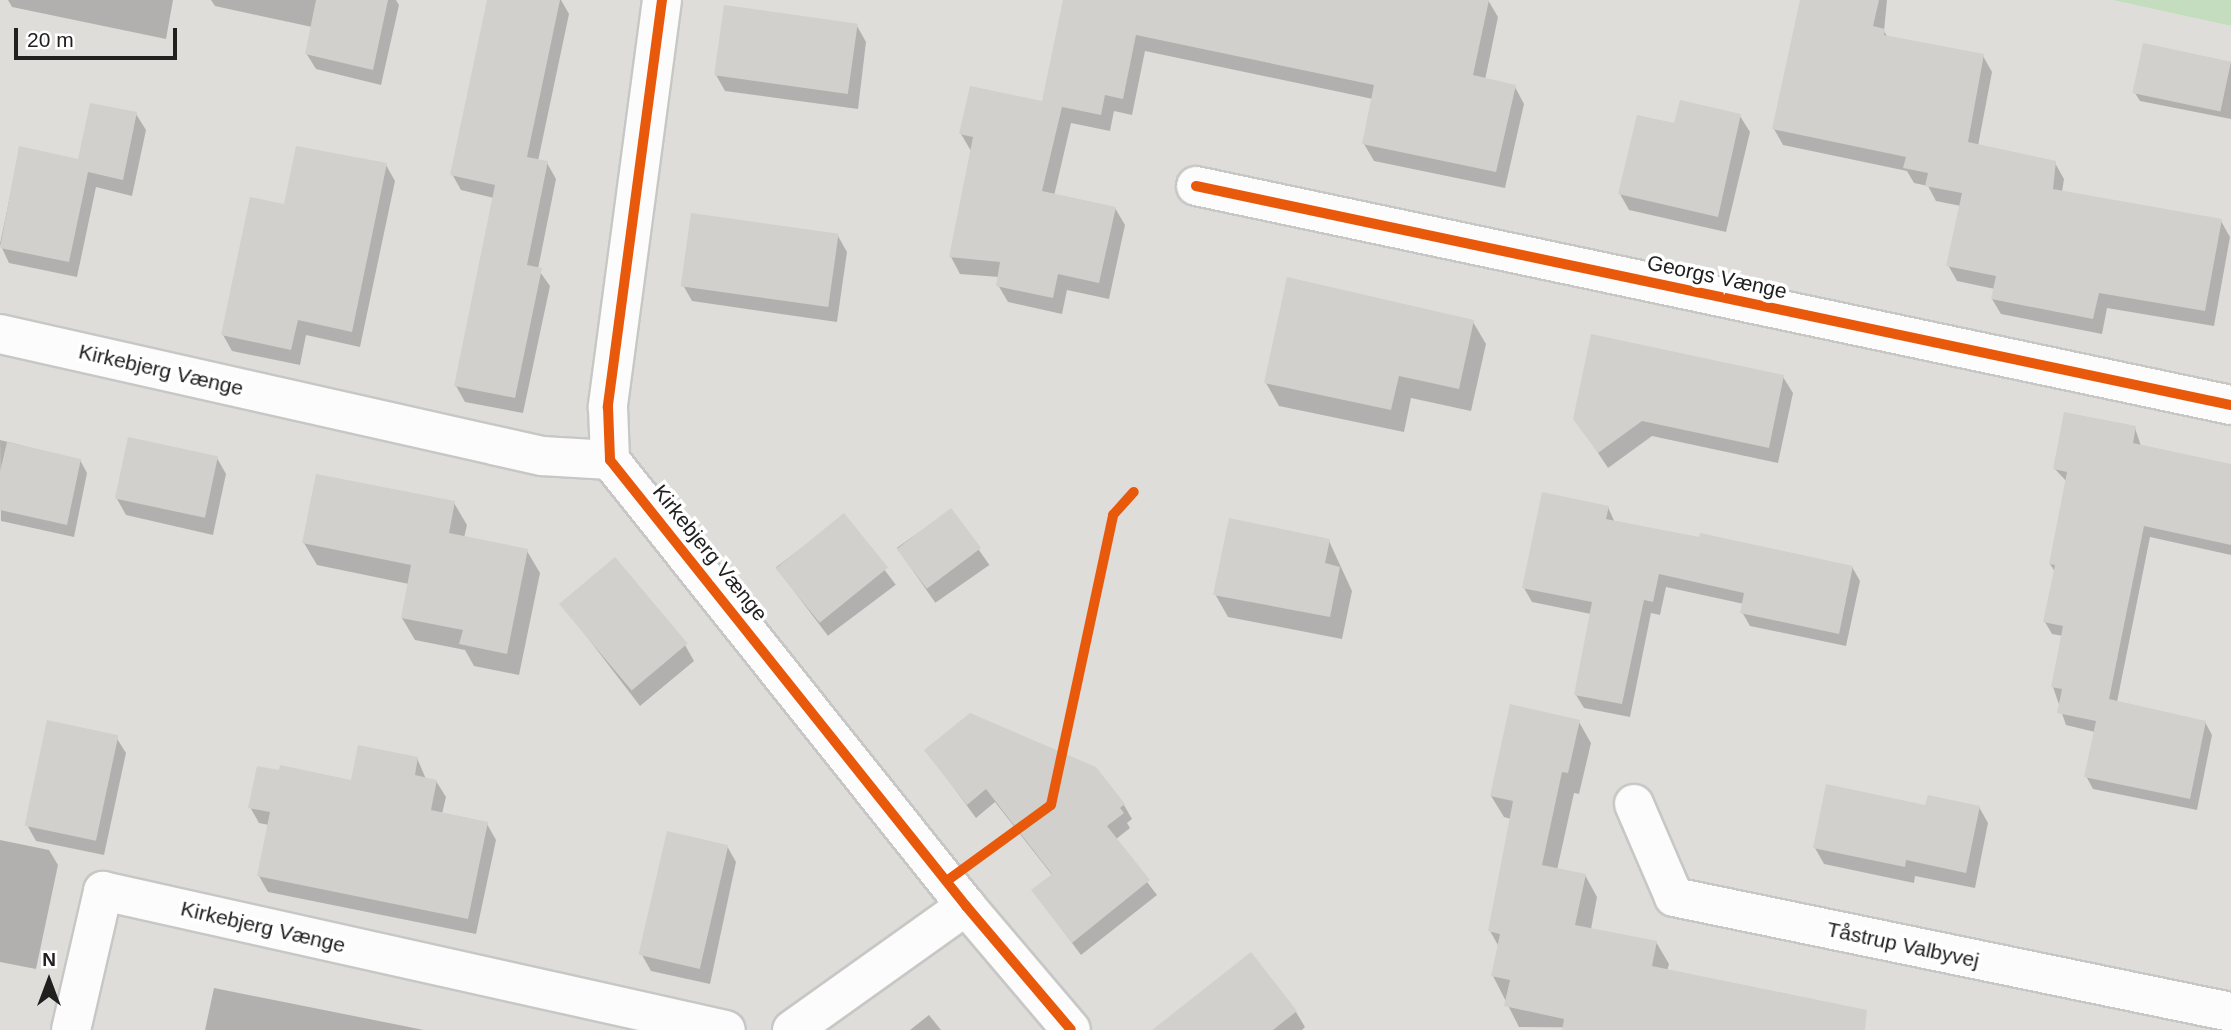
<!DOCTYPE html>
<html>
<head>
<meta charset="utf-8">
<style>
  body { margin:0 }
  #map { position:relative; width:2231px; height:1030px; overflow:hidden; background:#efeee9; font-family:Helvetica,sans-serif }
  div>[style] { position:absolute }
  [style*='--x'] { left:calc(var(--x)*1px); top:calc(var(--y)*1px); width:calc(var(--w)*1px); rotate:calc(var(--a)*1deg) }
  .residential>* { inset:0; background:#deddda }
  .forest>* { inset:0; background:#c5ddbf }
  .shadow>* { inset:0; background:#0003; transform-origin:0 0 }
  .building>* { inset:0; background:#d1d0cc; transform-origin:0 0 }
  .roads { filter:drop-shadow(2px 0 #c7c7c5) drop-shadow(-2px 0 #c7c7c5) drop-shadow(0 2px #c7c7c5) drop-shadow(0 -2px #c7c7c5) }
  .street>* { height:38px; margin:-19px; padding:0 19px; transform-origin:19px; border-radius:19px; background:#fdfcfc }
  .cycleway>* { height:10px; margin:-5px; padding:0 5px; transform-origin:5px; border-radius:5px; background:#e8590c }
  span { translate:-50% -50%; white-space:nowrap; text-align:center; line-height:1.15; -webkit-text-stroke:7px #fff; paint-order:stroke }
  .street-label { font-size:21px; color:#202020 }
  .north { position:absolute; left:14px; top:946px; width:70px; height:70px; -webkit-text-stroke:5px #fff; paint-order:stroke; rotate:0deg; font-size:19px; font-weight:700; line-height:28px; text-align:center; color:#202020 }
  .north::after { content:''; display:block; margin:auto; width:24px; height:32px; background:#202020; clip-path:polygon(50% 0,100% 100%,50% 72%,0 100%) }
  .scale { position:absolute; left:14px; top:28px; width:163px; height:32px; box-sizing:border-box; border:4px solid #202020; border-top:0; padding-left:9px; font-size:21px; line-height:24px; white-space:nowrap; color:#202020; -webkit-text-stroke:5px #fff; paint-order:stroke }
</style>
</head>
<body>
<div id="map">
  <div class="residential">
    <div style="clip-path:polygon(0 0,2112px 0,2231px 26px,2231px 1030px,0 1030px)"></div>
  </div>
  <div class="forest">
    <div style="clip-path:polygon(2112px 0,2231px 0,2231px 26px)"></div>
  </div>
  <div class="shadow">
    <div style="clip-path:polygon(8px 0,173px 0,166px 39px,12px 7px)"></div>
    <div style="clip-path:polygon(211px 0,396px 0,399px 5px,381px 85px,316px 69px,306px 53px,312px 27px,215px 6px)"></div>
    <div style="clip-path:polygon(489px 0,561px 0,569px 14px,538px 161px,547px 163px,556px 179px,538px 269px,550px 286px,523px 413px,465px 402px,456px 386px,494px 198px,461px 190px,452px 174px)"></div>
    <div style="clip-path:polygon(1066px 0,1488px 0,1498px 17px,1485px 80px,1515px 87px,1524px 104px,1505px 188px,1374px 161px,1364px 144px,1373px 99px,1145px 51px,1132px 115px,1114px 111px,1110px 131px,1071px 123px,1054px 196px,1115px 208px,1125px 225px,1109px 299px,1067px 290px,1062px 314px,1008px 302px,998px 285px,999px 277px,960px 274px,951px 257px,971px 151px,961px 134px,1043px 103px)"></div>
    <div style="clip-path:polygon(1802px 0,1887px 0,1884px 31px,1888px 38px,1983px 56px,1992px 72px,1978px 146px,2055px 163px,2064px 179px,2062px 192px,2221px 221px,2230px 237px,2214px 326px,2107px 308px,2102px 334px,2001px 314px,1992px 299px,1995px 289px,1957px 281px,1948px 265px,1961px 206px,1936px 201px,1928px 186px,1914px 183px,1907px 171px,1783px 145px,1774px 129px)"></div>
    <div style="clip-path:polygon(857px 26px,866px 42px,858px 109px,725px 91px,716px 75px)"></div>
    <div style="clip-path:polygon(2231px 63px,2231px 119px,2140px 101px,2135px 93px)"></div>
    <div style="clip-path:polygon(136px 114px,146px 130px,132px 196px,96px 187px,77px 277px,9px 263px,0 244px,20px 148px,79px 161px)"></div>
    <div style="clip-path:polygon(1740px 116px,1750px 132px,1726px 232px,1629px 210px,1620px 194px,1676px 125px)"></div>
    <div style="clip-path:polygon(386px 165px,395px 181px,360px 347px,306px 335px,300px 365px,232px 351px,223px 335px,285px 206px)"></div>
    <div style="clip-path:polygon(838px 236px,847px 252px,837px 322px,692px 301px,683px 285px)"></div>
    <div style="clip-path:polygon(1473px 322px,1486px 344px,1471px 411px,1411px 398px,1404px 432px,1279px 406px,1266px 383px)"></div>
    <div style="clip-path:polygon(1783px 377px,1793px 393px,1778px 463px,1652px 436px,1608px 468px,1575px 418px)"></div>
    <div style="clip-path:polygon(2135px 428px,2141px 446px,2231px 466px,2231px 555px,2150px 537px,2117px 702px,2205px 722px,2212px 735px,2197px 810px,2093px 789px,2086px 776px,2095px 732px,2066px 725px,2053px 687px,2063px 636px,2052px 634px,2045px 622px,2055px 572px,2050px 564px,2067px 482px,2054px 468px)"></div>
    <div style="clip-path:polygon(0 440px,80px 460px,87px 473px,74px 537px,1px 521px)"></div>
    <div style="clip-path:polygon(217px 458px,226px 474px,213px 535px,126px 515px,117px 499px)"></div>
    <div style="clip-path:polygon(454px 503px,467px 525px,464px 538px,527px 551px,540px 573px,519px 675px,474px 666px,465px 650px,415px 640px,402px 618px,409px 584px,317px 565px,304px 543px)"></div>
    <div style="clip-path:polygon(1608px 507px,1615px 523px,1852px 567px,1860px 581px,1846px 646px,1750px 626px,1742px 612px,1744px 604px,1666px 587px,1660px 615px,1651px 613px,1630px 717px,1584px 708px,1576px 695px,1591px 614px,1532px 602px,1524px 588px)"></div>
    <div style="left:951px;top:510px;width:67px;height:66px;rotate:55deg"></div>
    <div style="left:844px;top:516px;width:86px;height:85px;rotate:53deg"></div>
    <div style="clip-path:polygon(1329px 541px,1352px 591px,1342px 639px,1228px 617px,1215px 594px)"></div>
    <div style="clip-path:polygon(561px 603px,685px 645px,694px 661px,640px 706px)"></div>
    <div style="clip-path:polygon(1579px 722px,1591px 743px,1579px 794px,1574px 793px,1557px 870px,1585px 875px,1597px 897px,1591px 929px,1656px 942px,1669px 964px,1667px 971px,1863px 1030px,1519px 1027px,1493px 976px,1499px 947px,1490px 931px,1511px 819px,1504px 817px,1491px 796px)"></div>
    <div style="clip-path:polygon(116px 737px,126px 753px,104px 855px,36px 841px,27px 825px)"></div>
    <div style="clip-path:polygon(926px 750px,1124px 805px,1132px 819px,1127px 823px,1130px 828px,1115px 840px,1157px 895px,1081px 955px,1033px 891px,1052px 875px,995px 802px,976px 818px)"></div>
    <div style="clip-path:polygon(417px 758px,426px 779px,436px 781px,446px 797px,442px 814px,487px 824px,496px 840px,476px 934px,268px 892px,259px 876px,269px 825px,259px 823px,250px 807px,353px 782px)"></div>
    <div style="clip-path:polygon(1927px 807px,1979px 807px,1988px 823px,1975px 888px,1915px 876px,1914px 883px,1824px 864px,1815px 848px)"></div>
    <div style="clip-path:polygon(0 840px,49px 850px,58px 865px,36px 969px,0 962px)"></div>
    <div style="clip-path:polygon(727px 846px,736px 862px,710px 984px,651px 971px,642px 955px)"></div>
    <div style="clip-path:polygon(214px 988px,424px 1030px,205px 1030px)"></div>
    <div style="clip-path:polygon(1296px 1012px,1305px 1027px,1302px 1030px,1155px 1030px)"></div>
    <div style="clip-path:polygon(929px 1015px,941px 1030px,910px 1030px)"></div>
  </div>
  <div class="building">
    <div style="clip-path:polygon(316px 0,388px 0,373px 70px,305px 54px)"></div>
    <div style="clip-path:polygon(487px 0,560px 0,527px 157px,548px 161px,527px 265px,542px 268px,515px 398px,454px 386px,495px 185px,450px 175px)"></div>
    <div style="clip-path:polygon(1063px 0,1489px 0,1473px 75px,1516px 85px,1496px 172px,1362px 144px,1374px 85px,1136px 35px,1123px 99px,1105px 95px,1101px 115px,1062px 107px,1042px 191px,1116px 207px,1099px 283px,1058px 274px,1053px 298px,996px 286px,1000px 262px,949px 257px,973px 137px,959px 134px,970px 86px,1042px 101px)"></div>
    <div style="clip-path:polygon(1800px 0,1879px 0,1873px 26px,1885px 29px,1884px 35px,1984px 54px,1968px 142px,2056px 161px,2053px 189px,2222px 219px,2205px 311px,2099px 293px,2093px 319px,1991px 299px,1996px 276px,1946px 266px,1962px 193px,1925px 186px,1928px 173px,1903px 168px,1906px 157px,1772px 129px)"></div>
    <div style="left:724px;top:5px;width:135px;height:71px;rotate:8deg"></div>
    <div style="left:2143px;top:43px;width:90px;height:51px;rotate:12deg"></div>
    <div style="clip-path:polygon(1680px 100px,1741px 114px,1718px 217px,1618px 194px,1637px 115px,1674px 123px)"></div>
    <div style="clip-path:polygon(90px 103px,137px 112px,123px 180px,88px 172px,69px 262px,0 248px,19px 146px,78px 159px)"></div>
    <div style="clip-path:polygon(296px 146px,387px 163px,352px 332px,298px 320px,291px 350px,221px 335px,250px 197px,284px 204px)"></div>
    <div style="left:691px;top:213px;width:149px;height:74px;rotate:8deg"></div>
    <div style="clip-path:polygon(1287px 277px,1474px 320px,1459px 389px,1399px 376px,1391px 410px,1264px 383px)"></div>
    <div style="clip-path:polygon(1591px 334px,1784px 375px,1769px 448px,1642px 421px,1598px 453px,1573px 419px)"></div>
    <div style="clip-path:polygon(2064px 412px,2136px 426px,2133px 443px,2231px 464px,2231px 545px,2144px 526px,2109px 699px,2206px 721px,2190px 799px,2084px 777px,2096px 721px,2057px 713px,2062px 689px,2051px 687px,2063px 626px,2043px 622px,2055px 565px,2049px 564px,2067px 472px,2053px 469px)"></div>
    <div style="left:128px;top:437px;width:92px;height:63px;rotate:12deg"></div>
    <div style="clip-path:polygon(7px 442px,81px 459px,67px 525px,0 510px,0 472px)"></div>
    <div style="clip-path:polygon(316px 474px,455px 501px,449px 533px,528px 549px,507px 654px,459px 644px,463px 630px,401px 618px,411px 565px,302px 543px)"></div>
    <div style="clip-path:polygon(1542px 492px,1609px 506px,1606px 519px,1699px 537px,1700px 533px,1853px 566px,1839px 634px,1740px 613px,1744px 593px,1659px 574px,1653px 602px,1644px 600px,1622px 704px,1574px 695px,1592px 602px,1522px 588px)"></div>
    <div style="left:951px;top:508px;width:50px;height:68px;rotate:53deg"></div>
    <div style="left:844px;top:513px;width:70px;height:88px;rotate:51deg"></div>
    <div style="clip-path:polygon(1229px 518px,1330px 539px,1325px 563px,1340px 567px,1330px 617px,1213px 595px)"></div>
    <div style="left:615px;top:557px;width:113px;height:73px;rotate:50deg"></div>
    <div style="clip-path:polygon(1510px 704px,1580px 720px,1568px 773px,1562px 772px,1542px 865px,1586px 874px,1575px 925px,1657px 941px,1652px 966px,1867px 1010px,1865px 1030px,1562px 1030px,1564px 1019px,1504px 1006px,1510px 980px,1491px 976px,1500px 934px,1488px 931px,1513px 801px,1490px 796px)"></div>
    <div style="clip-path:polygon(970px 713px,1096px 767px,1125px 804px,1120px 808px,1124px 813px,1107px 826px,1150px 880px,1072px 943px,1031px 890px,1052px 874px,986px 789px,967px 805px,924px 750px)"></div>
    <div style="left:47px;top:720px;width:73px;height:108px;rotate:12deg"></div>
    <div style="clip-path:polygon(358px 745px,418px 757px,415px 775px,437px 780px,431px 810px,488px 822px,468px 919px,257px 876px,270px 812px,248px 808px,257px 766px,279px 770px,280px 765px,351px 780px)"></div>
    <div style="clip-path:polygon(1826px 784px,1925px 805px,1928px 795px,1980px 806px,1966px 873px,1906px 860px,1905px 867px,1813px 848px)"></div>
    <div style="left:667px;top:831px;width:63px;height:127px;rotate:13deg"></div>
    <div style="clip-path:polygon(1251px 952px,1297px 1011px,1273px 1030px,1152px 1030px)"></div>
  </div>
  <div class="roads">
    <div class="street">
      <div style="--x:662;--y:0;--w:411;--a:97.6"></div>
      <div style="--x:608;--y:407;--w:53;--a:87.8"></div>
      <div style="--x:610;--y:460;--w:571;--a:51.4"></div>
      <div style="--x:966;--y:906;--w:162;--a:49.7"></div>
      <div style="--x:1196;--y:186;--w:1058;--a:11.95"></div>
      <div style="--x:0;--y:334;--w:556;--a:12.69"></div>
      <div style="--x:542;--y:456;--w:68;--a:3.4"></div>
      <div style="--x:1634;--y:804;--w:101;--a:66.7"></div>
      <div style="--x:1674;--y:897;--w:569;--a:11.67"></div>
      <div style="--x:71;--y:1030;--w:143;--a:-77"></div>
      <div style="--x:103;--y:891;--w:638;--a:12.58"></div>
      <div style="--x:792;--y:1030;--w:214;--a:-35.5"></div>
    </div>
  </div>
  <div class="cycleway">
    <div style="--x:662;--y:0;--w:411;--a:97.6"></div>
    <div style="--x:608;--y:407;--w:53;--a:87.8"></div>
    <div style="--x:610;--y:460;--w:571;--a:51.4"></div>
    <div style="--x:966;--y:906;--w:162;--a:49.7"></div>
    <div style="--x:1196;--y:186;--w:1058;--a:11.95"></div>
    <div style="--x:948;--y:880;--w:127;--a:-36.1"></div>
    <div style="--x:1051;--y:805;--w:297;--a:-77.9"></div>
    <div style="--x:1113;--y:515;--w:31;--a:-48"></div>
  </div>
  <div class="street-label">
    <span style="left:1717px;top:277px;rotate:12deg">Georgs Vænge</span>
    <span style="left:161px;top:370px;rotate:13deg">Kirkebjerg Vænge</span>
    <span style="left:710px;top:553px;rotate:51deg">Kirkebjerg Vænge</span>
    <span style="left:263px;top:927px;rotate:13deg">Kirkebjerg Vænge</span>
    <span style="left:1903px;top:945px;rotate:12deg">Tåstrup Valbyvej</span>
  </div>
  <div class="north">N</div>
  <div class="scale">20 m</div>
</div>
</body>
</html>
